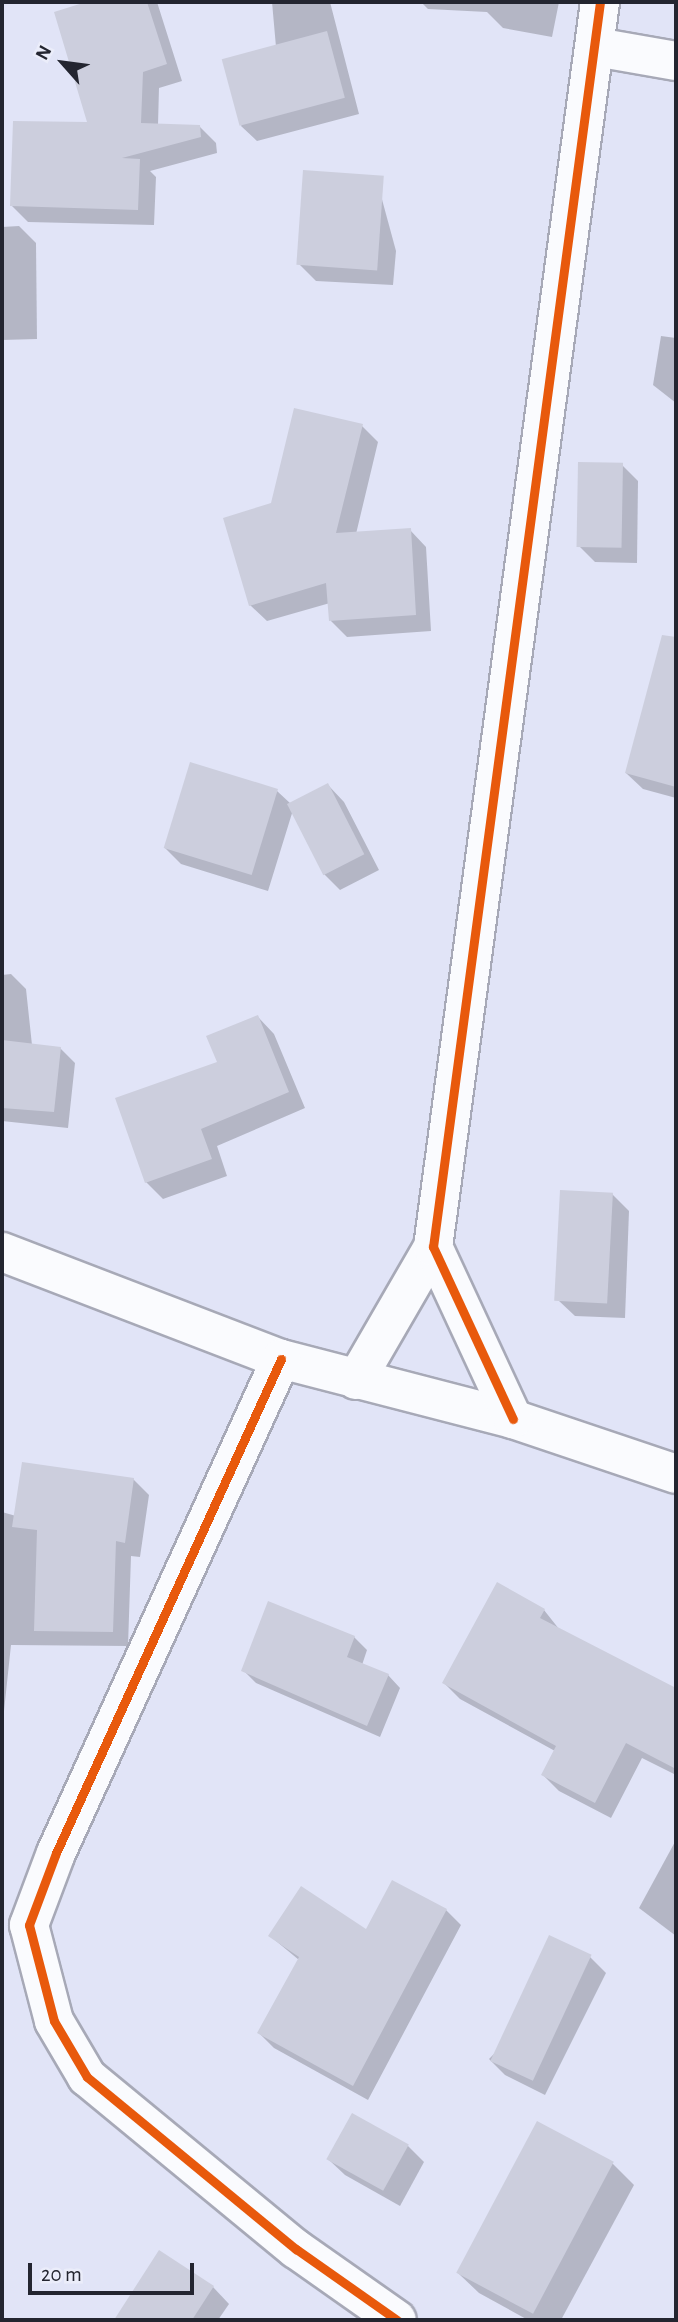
<!DOCTYPE html>
<html>
<head>
<meta charset="utf-8">
<style>
  body { margin:0 }
  #map { position:relative; width:678px; height:2322px; overflow:hidden; background:#e1e4f7; font-family:"Alegreya Sans",sans-serif }
  div>[style] { position:absolute }
  [style*='--x'] { left:calc(var(--x)*1px); top:calc(var(--y)*1px); width:calc(var(--w)*1px); rotate:calc(var(--a)*1deg) }
  .shadow>* { inset:0; background:#0003 }
  .building>* { inset:0; background:#cccedd; transform-origin:0 0 }
  .roads { filter:drop-shadow(2px 0 #a7a9b7) drop-shadow(-2px 0 #a7a9b7) drop-shadow(0 2px #a7a9b7) drop-shadow(0 -2px #a7a9b7) }
  .minor>* { height:38px; margin:-19px; padding:0 19px; transform-origin:19px; border-radius:19px; background:#fafbfe }
  .cycleway>* { height:9px; margin:-4.5px; padding:0 4.5px; transform-origin:4.5px; border-radius:4.5px; background:#e8590c }
  span { translate:-50% -50%; white-space:nowrap; text-align:center; line-height:1.15; -webkit-text-stroke:7px #ebedfa; paint-order:stroke }
  .frame { position:absolute; inset:0; border:4px solid #232530; pointer-events:none }
  .north { position:absolute; left:28px; top:28px; width:70px; height:70px; -webkit-text-stroke:5px #ebedfa; paint-order:stroke; rotate:298deg; font-size:19px; font-weight:700; line-height:28px; text-align:center; color:#232530 }
  .north::after { content:''; display:block; margin:auto; width:24px; height:32px; background:#232530; clip-path:polygon(50% 0,100% 100%,50% 72%,0 100%) }
  .scale { position:absolute; left:28px; top:2263px; width:166px; height:32px; box-sizing:border-box; border:4px solid #232530; border-top:0; padding-left:9px; font-size:21px; line-height:24px; white-space:nowrap; color:#232530; -webkit-text-stroke:5px #ebedfa; paint-order:stroke }
</style>
</head>
<body>
<div id="map">
  <div class="shadow">
    <div style="clip-path:polygon(92px 2px,157px 2px,182px 81px,159px 88px,158px 125px,199px 126px,216px 143px,217px 153px,150px 171px,156px 177px,154px 225px,28px 222px,12px 206px,90px 124px,56px 13px)"></div>
    <div style="clip-path:polygon(272px 2px,330px 2px,359px 114px,257px 141px,241px 126px,276px 47px)"></div>
    <div style="clip-path:polygon(421px 2px,559px 2px,552px 37px,503px 28px,487px 12px,428px 9px)"></div>
    <div style="clip-path:polygon(380px 192px,396px 251px,393px 285px,316px 281px,299px 264px)"></div>
    <div style="clip-path:polygon(19px 226px,36px 243px,37px 339px,2px 340px,2px 227px)"></div>
    <div style="clip-path:polygon(661px 336px,676px 338px,676px 403px,653px 385px)"></div>
    <div style="clip-path:polygon(362px 426px,378px 442px,356px 534px,410px 530px,426px 547px,431px 631px,347px 637px,331px 621px,330px 603px,267px 621px,250px 605px,272px 505px)"></div>
    <div style="clip-path:polygon(622px 465px,638px 481px,637px 563px,595px 562px,579px 546px)"></div>
    <div style="clip-path:polygon(647px 698px,676px 706px,676px 798px,643px 789px,626px 773px)"></div>
    <div style="clip-path:polygon(328px 785px,344px 802px,379px 870px,340px 890px,324px 874px,293px 810px,268px 891px,181px 864px,165px 848px,277px 791px,291px 804px)"></div>
    <div style="clip-path:polygon(11px 974px,26px 989px,32px 1045px,60px 1048px,75px 1063px,68px 1128px,2px 1121px,2px 975px)"></div>
    <div style="clip-path:polygon(258px 1017px,274px 1034px,305px 1108px,217px 1146px,227px 1176px,163px 1199px,146px 1182px,219px 1063px)"></div>
    <div style="clip-path:polygon(612px 1194px,629px 1211px,625px 1318px,575px 1316px,558px 1300px)"></div>
    <div style="clip-path:polygon(133px 1479px,149px 1495px,140px 1557px,131px 1556px,128px 1646px,11px 1645px,2px 1730px,2px 1512px,16px 1516px)"></div>
    <div style="clip-path:polygon(544px 1610px,559px 1629px,676px 1690px,676px 1775px,642px 1758px,611px 1818px,559px 1791px,543px 1775px,555px 1751px,460px 1699px,444px 1683px)"></div>
    <div style="clip-path:polygon(354px 1637px,367px 1650px,362px 1665px,388px 1675px,400px 1688px,380px 1737px,256px 1683px,243px 1670px)"></div>
    <div style="clip-path:polygon(676px 1840px,676px 1936px,639px 1908px)"></div>
    <div style="clip-path:polygon(446px 1910px,461px 1925px,368px 2100px,274px 2048px,259px 2033px,299px 1960px,270px 1936px,367px 1931px)"></div>
    <div style="clip-path:polygon(590px 1957px,606px 1973px,545px 2095px,505px 2075px,489px 2059px)"></div>
    <div style="clip-path:polygon(353px 2115px,408px 2146px,424px 2162px,400px 2206px,345px 2175px,328px 2159px)"></div>
    <div style="clip-path:polygon(538px 2124px,613px 2164px,634px 2185px,561px 2320px,528px 2320px,479px 2293px,458px 2273px)"></div>
    <div style="clip-path:polygon(160px 2253px,213px 2287px,229px 2304px,218px 2320px,116px 2320px)"></div>
  </div>
  <div class="building">
    <div style="clip-path:polygon(86px 2px,147px 2px,167px 64px,143px 72px,141px 123px,200px 125px,201px 137px,122px 158px,140px 159px,138px 210px,10px 206px,13px 121px,87px 122px,54px 12px)"></div>
    <div style="left:327px;top:31px;width:69px;height:109px;rotate:75deg"></div>
    <div style="left:303px;top:170px;width:81px;height:95px;rotate:4deg"></div>
    <div style="clip-path:polygon(294px 408px,363px 424px,336px 533px,411px 528px,416px 615px,329px 621px,326px 583px,249px 606px,223px 518px,271px 503px)"></div>
    <div style="left:578px;top:462px;width:45px;height:85px;rotate:1deg"></div>
    <div style="clip-path:polygon(662px 635px,676px 637px,676px 787px,625px 773px)"></div>
    <div style="left:190px;top:762px;width:92px;height:90px;rotate:17deg"></div>
    <div style="left:328px;top:783px;width:80px;height:46px;rotate:63deg"></div>
    <div style="clip-path:polygon(258px 1015px,289px 1092px,201px 1129px,212px 1159px,145px 1183px,115px 1098px,217px 1062px,206px 1036px)"></div>
    <div style="clip-path:polygon(2px 1040px,61px 1047px,54px 1112px,2px 1108px)"></div>
    <div style="left:560px;top:1190px;width:53px;height:111px;rotate:3deg"></div>
    <div style="clip-path:polygon(22px 1462px,134px 1478px,125px 1543px,116px 1541px,113px 1632px,34px 1631px,37px 1530px,12px 1527px)"></div>
    <div style="clip-path:polygon(497px 1582px,545px 1609px,540px 1618px,676px 1688px,676px 1769px,626px 1743px,595px 1803px,541px 1775px,556px 1746px,442px 1683px)"></div>
    <div style="clip-path:polygon(268px 1601px,355px 1636px,347px 1657px,389px 1674px,367px 1726px,241px 1671px)"></div>
    <div style="clip-path:polygon(392px 1880px,447px 1909px,353px 2086px,257px 2033px,299px 1957px,268px 1936px,301px 1886px,366px 1929px)"></div>
    <div style="left:549px;top:1935px;width:47px;height:139px;rotate:25deg"></div>
    <div style="left:352px;top:2113px;width:65px;height:53px;rotate:29deg"></div>
    <div style="left:537px;top:2121px;width:87px;height:172px;rotate:28deg"></div>
    <div style="clip-path:polygon(159px 2250px,214px 2286px,192px 2320px,114px 2320px)"></div>
  </div>
  <div class="roads">
    <div class="minor">
      <div style="--x:596;--y:47;--w:81;--a:9.9"></div>
      <div style="--x:2;--y:1252;--w:299;--a:21"></div>
      <div style="--x:281;--y:1359;--w:240;--a:14.5"></div>
      <div style="--x:513;--y:1419;--w:172;--a:18.6"></div>
      <div style="--x:281;--y:1359;--w:543;--a:114.49"></div>
      <div style="--x:56;--y:1853;--w:77;--a:110.6"></div>
      <div style="--x:29;--y:1925;--w:99;--a:75.4"></div>
      <div style="--x:54;--y:2021;--w:65;--a:59.5"></div>
      <div style="--x:87;--y:2077;--w:271;--a:39.5"></div>
      <div style="--x:296;--y:2249;--w:123;--a:35.1"></div>
      <div style="--x:356;--y:1380;--w:154;--a:-59.9"></div>
      <div style="--x:513;--y:1419;--w:190;--a:-114.9"></div>
      <div style="--x:433;--y:1247;--w:1256;--a:-82.36"></div>
    </div>
  </div>
  <div class="cycleway">
    <div style="--x:281;--y:1359;--w:543;--a:114.49"></div>
    <div style="--x:56;--y:1853;--w:77;--a:110.6"></div>
    <div style="--x:29;--y:1925;--w:99;--a:75.4"></div>
    <div style="--x:54;--y:2021;--w:65;--a:59.5"></div>
    <div style="--x:87;--y:2077;--w:271;--a:39.5"></div>
    <div style="--x:296;--y:2249;--w:123;--a:35.1"></div>
    <div style="--x:513;--y:1419;--w:190;--a:-114.9"></div>
    <div style="--x:433;--y:1247;--w:1256;--a:-82.36"></div>
  </div>
  <div class="frame"></div>
  <div class="north">N</div>
  <div class="scale">20 m</div>
</div>
</body>
</html>
